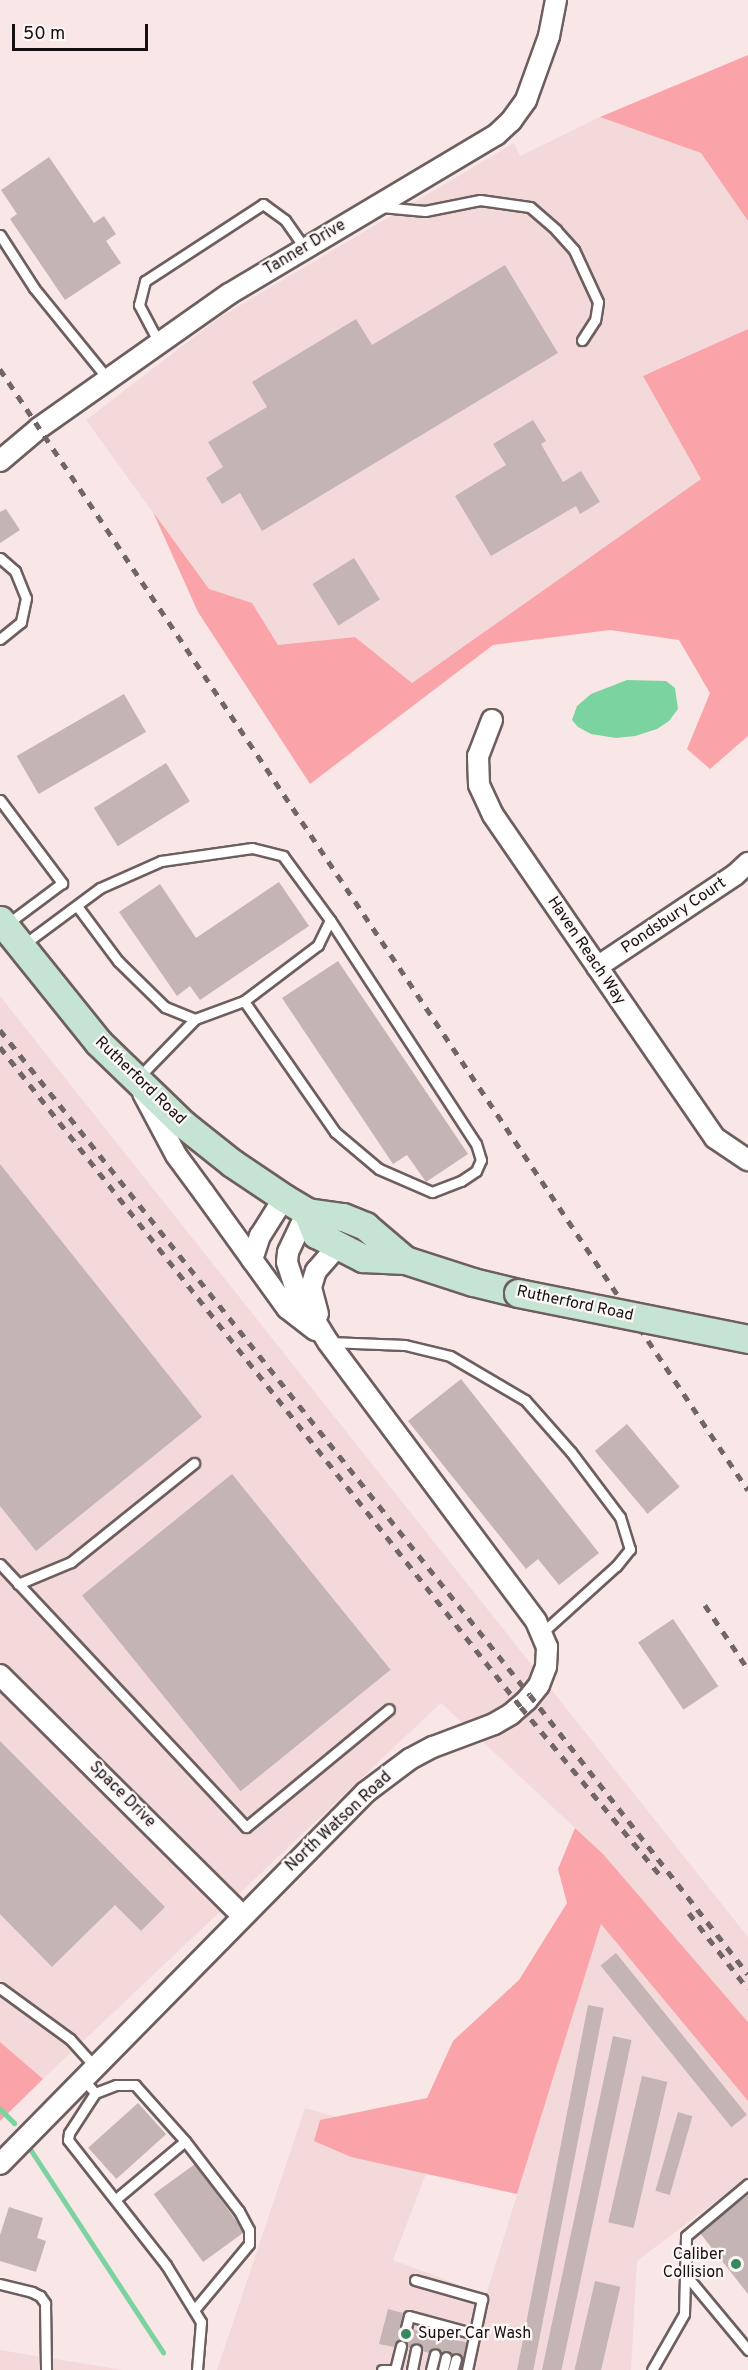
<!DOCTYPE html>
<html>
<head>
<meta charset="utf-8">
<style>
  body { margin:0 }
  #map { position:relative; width:748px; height:2370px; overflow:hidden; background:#f9e7e7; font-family:Overpass,sans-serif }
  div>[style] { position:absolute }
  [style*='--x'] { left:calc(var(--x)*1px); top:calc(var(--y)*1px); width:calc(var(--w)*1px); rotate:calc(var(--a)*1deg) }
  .built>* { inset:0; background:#f4d9da }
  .green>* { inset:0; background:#faa4aa }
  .water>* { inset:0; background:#7bd39f }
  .stream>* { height:5px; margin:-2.5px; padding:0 2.5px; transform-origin:2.5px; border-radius:2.5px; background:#7bd39f }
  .building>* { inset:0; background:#c5b4b4; transform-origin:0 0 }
  .roads { filter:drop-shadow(2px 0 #6e5f5f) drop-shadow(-2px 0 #6e5f5f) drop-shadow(0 2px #6e5f5f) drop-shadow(0 -2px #6e5f5f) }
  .lane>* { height:9px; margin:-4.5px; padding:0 4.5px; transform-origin:4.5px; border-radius:4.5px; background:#fff }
  .street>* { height:20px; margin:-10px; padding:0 10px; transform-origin:10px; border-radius:10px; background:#fff }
  .secondary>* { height:27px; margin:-13.5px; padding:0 13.5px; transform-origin:13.5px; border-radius:13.5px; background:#c5e4d4 }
  .rail>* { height:4.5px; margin-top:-2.25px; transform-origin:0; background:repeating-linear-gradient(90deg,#716666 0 8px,transparent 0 16px) }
  .bridges { filter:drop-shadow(2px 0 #6e5f5f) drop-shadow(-2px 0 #6e5f5f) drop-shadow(0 2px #6e5f5f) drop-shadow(0 -2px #6e5f5f) }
  .secondary-bridge>* { height:27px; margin:-13.5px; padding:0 13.5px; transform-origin:13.5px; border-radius:13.5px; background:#c5e4d4 }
  .dots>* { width:16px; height:16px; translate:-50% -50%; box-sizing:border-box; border:3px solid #fef7f7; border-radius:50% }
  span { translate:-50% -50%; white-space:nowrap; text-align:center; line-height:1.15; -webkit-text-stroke:4.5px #fef7f7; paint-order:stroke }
  .street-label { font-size:16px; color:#161010 }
  .poi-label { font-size:16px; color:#161010 }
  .right { translate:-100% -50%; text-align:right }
  .left { translate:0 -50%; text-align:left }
  .scale { position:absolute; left:12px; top:24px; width:136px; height:27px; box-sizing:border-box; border:3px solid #161010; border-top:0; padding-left:8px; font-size:18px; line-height:21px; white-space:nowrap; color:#161010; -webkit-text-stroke:4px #fef7f7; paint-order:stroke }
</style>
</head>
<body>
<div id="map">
  <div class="built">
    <div style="clip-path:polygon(600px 117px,701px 153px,748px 221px,748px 329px,644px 377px,701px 479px,412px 683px,355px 637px,278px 646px,252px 603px,209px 590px,86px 420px,220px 317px,514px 143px,520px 156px)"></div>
    <div style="clip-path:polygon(0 996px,748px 1937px,748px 2022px,603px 1854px,441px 1703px,43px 2079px,0 2042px)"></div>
    <div style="clip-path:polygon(601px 1923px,748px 2101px,748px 2177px,637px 2261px,631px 2370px,217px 2370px,305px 2108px,437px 2145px,393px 2260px,486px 2295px)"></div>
    <div style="clip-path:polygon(0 2350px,123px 2370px,0 2370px)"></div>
  </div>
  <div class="green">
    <div style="clip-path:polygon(748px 55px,748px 221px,701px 153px,600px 117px)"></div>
    <div style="clip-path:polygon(748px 329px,748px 736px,710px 769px,687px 749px,710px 693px,679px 640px,610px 630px,493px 645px,310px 784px,198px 612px,153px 512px,209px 589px,252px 603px,278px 645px,355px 637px,412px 683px,701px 479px,643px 376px)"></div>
    <div style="clip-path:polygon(575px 1828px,603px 1854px,748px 2022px,748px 2101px,601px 1924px,517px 2194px,351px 2157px,314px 2141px,320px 2120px,427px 2098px,453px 2041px,519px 1980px,567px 1903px,558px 1869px)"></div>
    <div style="clip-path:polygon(0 2042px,43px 2079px,0 2121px)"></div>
  </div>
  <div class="water">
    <div style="clip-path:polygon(627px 680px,666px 681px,675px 688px,678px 709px,669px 721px,657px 729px,635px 736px,616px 738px,591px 734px,578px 727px,572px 720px,577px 706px,591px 694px)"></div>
  </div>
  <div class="stream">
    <div style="--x:0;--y:2109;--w:20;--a:45"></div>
    <div style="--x:30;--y:2149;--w:243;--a:56.8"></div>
  </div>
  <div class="building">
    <div style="clip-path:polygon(49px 157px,94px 223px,104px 216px,116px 234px,106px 241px,121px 263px,65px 300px,10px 219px,17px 214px,1px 190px)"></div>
    <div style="clip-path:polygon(505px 265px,558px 353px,262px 531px,240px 493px,222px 504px,206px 478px,223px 467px,208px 442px,267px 407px,252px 382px,356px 319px,372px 345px)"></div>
    <div style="clip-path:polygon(533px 420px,546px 441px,541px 444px,563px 482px,581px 471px,600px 502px,580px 514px,576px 506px,491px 556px,455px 496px,506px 465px,493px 444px)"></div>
    <div style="clip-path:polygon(6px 509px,20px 530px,0 543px,0 512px)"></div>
    <div style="left:354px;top:558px;width:49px;height:49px;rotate:58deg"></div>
    <div style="left:124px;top:694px;width:44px;height:124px;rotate:60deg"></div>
    <div style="left:166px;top:763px;width:45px;height:85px;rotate:58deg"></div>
    <div style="clip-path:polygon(279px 882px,309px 926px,200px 1000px,190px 986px,177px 996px,119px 912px,160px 884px,196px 938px)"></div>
    <div style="clip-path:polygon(338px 961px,468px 1154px,426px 1182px,407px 1155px,393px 1164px,282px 998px)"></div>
    <div style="clip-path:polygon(0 1164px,202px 1417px,36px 1551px,0 1506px)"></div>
    <div style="clip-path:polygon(461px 1379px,599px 1553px,559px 1585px,538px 1559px,526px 1569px,408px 1421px)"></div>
    <div style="left:627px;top:1424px;width:82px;height:42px;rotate:50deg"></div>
    <div style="left:232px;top:1474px;width:252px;height:193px;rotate:51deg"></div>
    <div style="left:673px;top:1619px;width:81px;height:42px;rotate:56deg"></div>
    <div style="clip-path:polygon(0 1741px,165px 1907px,141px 1931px,115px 1905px,52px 1967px,0 1914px)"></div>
    <div style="left:616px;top:1953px;width:208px;height:20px;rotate:51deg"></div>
    <div style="left:588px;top:2005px;width:16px;height:375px;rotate:11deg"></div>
    <div style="left:613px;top:2036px;width:19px;height:343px;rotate:12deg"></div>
    <div style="left:642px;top:2076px;width:26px;height:150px;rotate:13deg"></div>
    <div style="left:138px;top:2103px;width:42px;height:67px;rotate:48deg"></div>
    <div style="left:678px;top:2112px;width:15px;height:82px;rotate:16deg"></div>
    <div style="left:195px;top:2164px;width:84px;height:51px;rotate:54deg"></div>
    <div style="clip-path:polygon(748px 2195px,748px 2294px,700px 2233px)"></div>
    <div style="clip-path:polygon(9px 2207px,43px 2218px,37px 2238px,46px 2241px,36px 2272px,0 2261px,0 2235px)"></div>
    <div style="left:595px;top:2281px;width:26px;height:91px;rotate:13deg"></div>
    <div style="clip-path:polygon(388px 2309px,403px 2313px,400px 2326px,469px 2343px,464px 2362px,395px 2344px,394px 2347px,379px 2344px)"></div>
  </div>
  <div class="roads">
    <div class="lane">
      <div style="--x:381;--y:207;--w:44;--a:5.2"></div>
      <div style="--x:425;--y:211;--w:56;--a:-11.3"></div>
      <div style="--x:480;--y:200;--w:50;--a:8"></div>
      <div style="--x:530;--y:207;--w:35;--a:41"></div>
      <div style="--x:556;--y:230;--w:27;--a:48"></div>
      <div style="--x:574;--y:250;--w:57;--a:65.2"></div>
      <div style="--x:598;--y:302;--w:18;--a:99"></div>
      <div style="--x:595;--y:320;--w:24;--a:123"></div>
      <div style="--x:0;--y:235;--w:63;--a:57.3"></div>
      <div style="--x:34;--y:288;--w:117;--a:50.9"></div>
      <div style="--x:158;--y:341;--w:41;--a:-117.8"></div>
      <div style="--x:139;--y:305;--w:25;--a:-76"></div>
      <div style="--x:145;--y:281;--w:141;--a:-33.1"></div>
      <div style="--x:263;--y:204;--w:27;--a:36"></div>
      <div style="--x:285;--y:220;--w:35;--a:55"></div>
      <div style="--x:0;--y:558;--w:20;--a:41"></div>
      <div style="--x:15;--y:571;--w:29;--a:68"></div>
      <div style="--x:26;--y:598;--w:25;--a:102"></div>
      <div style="--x:21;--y:622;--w:27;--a:141"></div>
      <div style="--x:0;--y:800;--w:104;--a:53.2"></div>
      <div style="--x:62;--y:883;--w:69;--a:143.3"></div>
      <div style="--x:77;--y:906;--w:69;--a:53.3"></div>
      <div style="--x:118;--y:961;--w:66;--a:44.4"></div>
      <div style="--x:165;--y:1007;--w:32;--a:22"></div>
      <div style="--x:195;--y:1019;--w:82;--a:134"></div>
      <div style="--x:23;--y:945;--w:96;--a:-36.5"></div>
      <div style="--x:100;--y:888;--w:67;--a:-23.9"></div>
      <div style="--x:161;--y:861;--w:92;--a:-8.1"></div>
      <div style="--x:252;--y:848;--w:32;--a:14"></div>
      <div style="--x:283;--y:856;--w:79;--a:53.7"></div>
      <div style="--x:330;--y:920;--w:28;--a:116"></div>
      <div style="--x:318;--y:945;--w:93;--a:142.9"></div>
      <div style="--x:195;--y:1019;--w:52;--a:-20.2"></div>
      <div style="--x:244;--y:1001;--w:160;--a:55.2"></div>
      <div style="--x:335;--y:1132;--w:57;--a:40.1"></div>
      <div style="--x:379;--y:1169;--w:58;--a:23.5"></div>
      <div style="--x:432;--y:1192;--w:31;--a:-21"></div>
      <div style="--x:461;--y:1181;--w:18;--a:-34"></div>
      <div style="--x:476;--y:1171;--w:12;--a:-66"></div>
      <div style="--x:481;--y:1160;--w:17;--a:-107"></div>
      <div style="--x:476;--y:1144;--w:267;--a:-123.1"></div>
      <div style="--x:329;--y:1342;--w:76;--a:2.3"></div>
      <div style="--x:405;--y:1345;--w:46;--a:13.7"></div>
      <div style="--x:450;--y:1356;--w:87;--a:30.4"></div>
      <div style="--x:525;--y:1400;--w:69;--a:48.5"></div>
      <div style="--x:571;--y:1452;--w:81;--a:53"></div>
      <div style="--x:620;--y:1517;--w:34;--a:73"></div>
      <div style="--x:630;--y:1549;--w:22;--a:129"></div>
      <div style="--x:616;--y:1566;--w:98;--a:137.9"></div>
      <div style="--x:0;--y:1564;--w:360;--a:46.9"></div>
      <div style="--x:246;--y:1827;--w:185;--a:-39.5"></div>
      <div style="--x:18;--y:1584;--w:57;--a:-22.5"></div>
      <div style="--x:71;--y:1562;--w:158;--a:-38.8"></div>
      <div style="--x:0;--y:1988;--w:87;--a:36.1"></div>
      <div style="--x:70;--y:2039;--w:38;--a:48"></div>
      <div style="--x:83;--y:2079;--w:18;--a:49"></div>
      <div style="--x:95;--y:2093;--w:48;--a:123"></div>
      <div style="--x:69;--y:2133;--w:7;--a:98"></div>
      <div style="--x:68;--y:2140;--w:159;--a:51.9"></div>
      <div style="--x:166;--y:2265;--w:67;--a:58.4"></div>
      <div style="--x:201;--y:2322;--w:48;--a:94.8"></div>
      <div style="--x:95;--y:2093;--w:22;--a:-21"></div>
      <div style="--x:116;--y:2085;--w:19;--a:0"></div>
      <div style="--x:135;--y:2085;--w:75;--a:48.2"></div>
      <div style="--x:185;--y:2141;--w:88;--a:52.4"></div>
      <div style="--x:239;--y:2211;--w:21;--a:62"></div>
      <div style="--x:249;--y:2230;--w:14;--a:90"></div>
      <div style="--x:249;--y:2244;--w:86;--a:129.8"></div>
      <div style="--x:116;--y:2199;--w:90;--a:-40"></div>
      <div style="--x:685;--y:2274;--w:99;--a:50.3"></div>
      <div style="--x:415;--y:2280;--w:70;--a:15.8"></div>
      <div style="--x:482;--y:2299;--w:73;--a:101.9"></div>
      <div style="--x:0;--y:2284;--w:33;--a:14"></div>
      <div style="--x:32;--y:2292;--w:9;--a:27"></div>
      <div style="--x:40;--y:2296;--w:9;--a:54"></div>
      <div style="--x:45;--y:2303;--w:67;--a:89.1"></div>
      <div style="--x:406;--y:2328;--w:12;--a:-76"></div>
      <div style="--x:409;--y:2316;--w:68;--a:15.3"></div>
      <div style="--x:382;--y:2370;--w:8;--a:0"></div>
      <div style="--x:395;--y:2370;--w:25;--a:-76"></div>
      <div style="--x:412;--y:2370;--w:21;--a:-79"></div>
      <div style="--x:431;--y:2370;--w:16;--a:-76"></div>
      <div style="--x:443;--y:2370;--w:13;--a:-77"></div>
      <div style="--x:453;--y:2370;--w:11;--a:-75"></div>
      <div style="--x:652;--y:2370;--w:64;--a:-60.3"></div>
      <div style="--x:684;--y:2314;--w:78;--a:-88.5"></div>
      <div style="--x:686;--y:2236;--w:81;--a:-40"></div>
    </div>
    <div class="street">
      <div style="--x:0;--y:461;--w:51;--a:-40.2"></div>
      <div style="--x:39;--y:428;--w:232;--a:-35.2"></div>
      <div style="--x:229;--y:294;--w:311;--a:-30.8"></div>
      <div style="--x:496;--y:135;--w:21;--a:-43"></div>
      <div style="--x:511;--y:121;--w:26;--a:-54"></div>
      <div style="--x:526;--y:100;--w:68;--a:-70.2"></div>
      <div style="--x:549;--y:36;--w:37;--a:-79"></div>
      <div style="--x:492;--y:720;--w:39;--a:111"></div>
      <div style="--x:478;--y:756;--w:29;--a:88"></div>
      <div style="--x:479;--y:785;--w:33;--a:65"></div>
      <div style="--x:493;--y:815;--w:392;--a:55.5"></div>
      <div style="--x:715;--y:1138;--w:40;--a:34"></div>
      <div style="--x:597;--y:967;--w:166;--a:-33.7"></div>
      <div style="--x:735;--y:875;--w:18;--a:-43"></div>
      <div style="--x:143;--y:1093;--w:70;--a:62"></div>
      <div style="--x:176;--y:1155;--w:47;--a:53.6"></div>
      <div style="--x:204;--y:1193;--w:142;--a:54.2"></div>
      <div style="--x:287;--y:1308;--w:36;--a:38"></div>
      <div style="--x:252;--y:1260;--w:25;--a:-72"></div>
      <div style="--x:260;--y:1236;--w:45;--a:-57.7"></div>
      <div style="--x:318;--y:1314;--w:28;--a:-105"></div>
      <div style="--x:311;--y:1287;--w:17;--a:-73"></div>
      <div style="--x:316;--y:1271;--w:33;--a:-49"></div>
      <div style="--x:0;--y:1675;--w:342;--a:44.8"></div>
      <div style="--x:0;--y:2164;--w:522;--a:-45.47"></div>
      <div style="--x:366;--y:1792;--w:55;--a:-36.9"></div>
      <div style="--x:410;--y:1759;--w:26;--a:-28"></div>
      <div style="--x:433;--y:1747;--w:65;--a:-20.7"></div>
      <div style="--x:494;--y:1724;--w:20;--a:-30"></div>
      <div style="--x:511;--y:1714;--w:21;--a:-41"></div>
      <div style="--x:527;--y:1700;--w:19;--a:-51"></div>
      <div style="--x:539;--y:1685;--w:19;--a:-69"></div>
      <div style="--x:546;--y:1667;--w:20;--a:-87"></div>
      <div style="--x:547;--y:1647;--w:28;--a:-113"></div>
      <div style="--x:536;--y:1621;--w:348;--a:-126.7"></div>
      <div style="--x:328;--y:1342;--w:61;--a:-121.6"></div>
      <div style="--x:296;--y:1290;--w:29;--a:-108"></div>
      <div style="--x:287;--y:1262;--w:10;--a:-84"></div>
      <div style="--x:288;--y:1252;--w:44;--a:-64.6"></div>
    </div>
    <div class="secondary">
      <div style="--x:0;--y:920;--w:156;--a:51.2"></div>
      <div style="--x:98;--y:1042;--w:118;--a:44"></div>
      <div style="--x:183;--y:1124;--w:63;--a:38.5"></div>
      <div style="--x:232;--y:1163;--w:63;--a:33.9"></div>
      <div style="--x:284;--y:1198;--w:27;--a:31"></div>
      <div style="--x:307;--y:1212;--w:36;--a:8"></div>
      <div style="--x:343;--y:1217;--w:24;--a:22"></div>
      <div style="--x:365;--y:1226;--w:52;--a:40.4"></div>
      <div style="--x:307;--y:1212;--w:24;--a:68"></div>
      <div style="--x:316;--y:1234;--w:53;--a:27.1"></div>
      <div style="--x:363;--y:1258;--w:42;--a:2.7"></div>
      <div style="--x:405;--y:1260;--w:71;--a:17.9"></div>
      <div style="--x:473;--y:1282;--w:46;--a:13.7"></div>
    </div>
  </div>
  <div class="rail">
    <div style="--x:0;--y:369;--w:1348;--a:56.29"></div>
    <div style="--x:0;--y:1030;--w:850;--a:51.45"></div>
    <div style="--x:530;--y:1695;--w:354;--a:52"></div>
    <div style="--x:0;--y:1047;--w:841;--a:51.71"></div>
    <div style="--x:521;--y:1707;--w:218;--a:50.4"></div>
    <div style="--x:705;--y:1605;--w:77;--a:56.1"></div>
    <div style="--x:689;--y:1913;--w:96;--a:52.2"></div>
  </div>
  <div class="bridges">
    <div class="secondary-bridge">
      <div style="--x:518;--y:1293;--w:235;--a:11.3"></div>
    </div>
  </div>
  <div class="dots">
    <div style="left:736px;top:2264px;background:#358a5d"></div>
    <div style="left:406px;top:2334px;background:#358a5d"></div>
  </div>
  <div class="street-label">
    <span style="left:305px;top:248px;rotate:-31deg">Tanner Drive</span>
    <span style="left:674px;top:916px;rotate:-34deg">Pondsbury Court</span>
    <span style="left:586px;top:951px;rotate:56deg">Haven Reach Way</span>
    <span style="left:140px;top:1081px;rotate:44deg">Rutherford Road</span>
    <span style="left:575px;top:1304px;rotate:12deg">Rutherford Road</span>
    <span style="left:122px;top:1795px;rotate:45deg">Space Drive</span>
    <span style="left:339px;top:1822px;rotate:-43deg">North Watson Road</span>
  </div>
  <div class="poi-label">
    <span class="right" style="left:724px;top:2264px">Caliber<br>Collision</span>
    <span class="left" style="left:418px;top:2334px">Super Car Wash</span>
  </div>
  <div class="scale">50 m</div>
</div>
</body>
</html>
